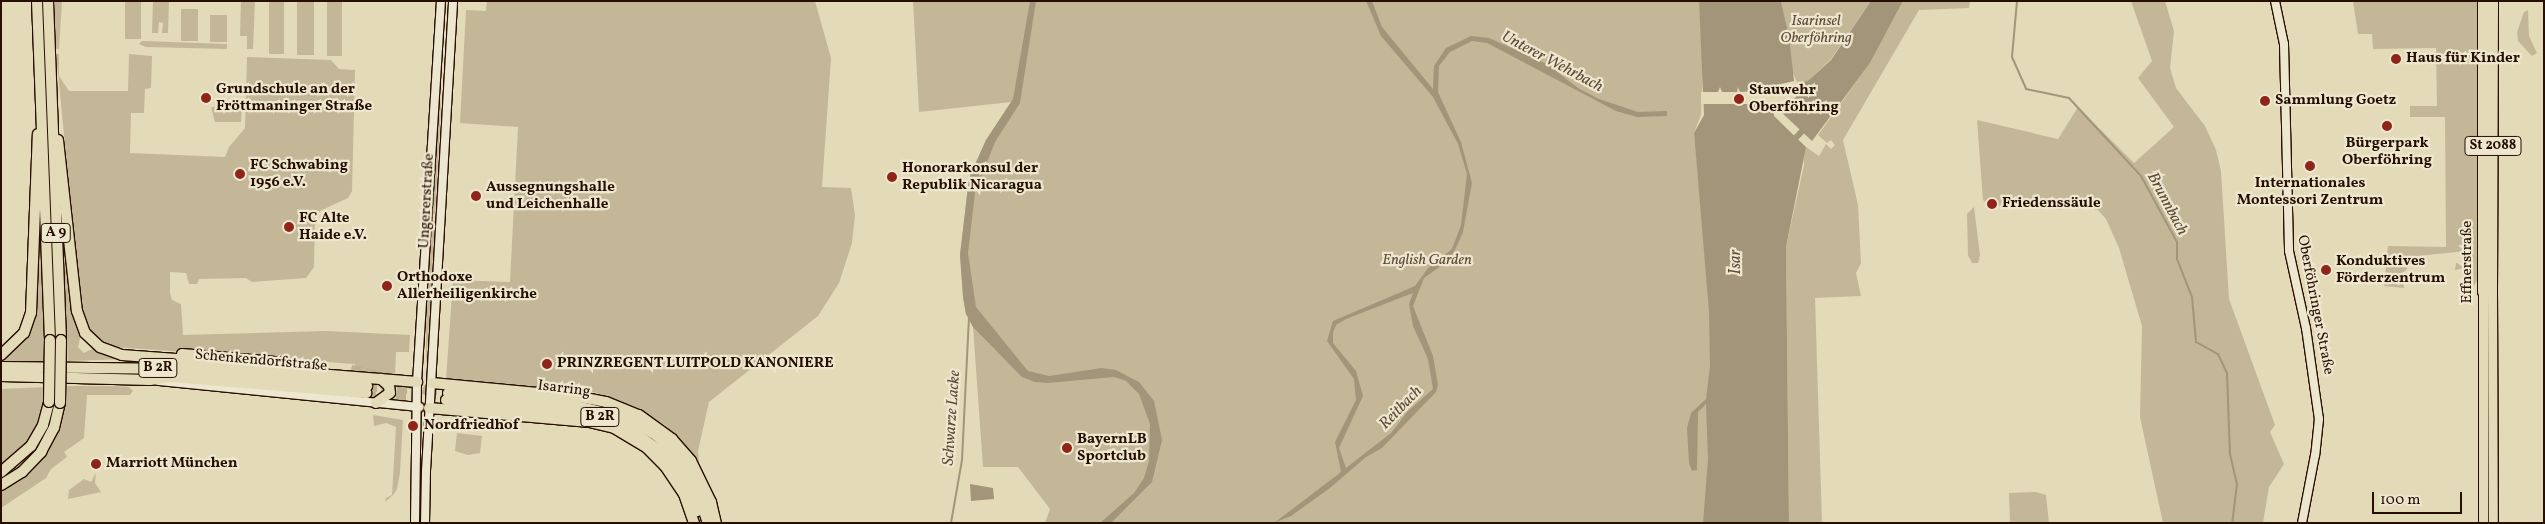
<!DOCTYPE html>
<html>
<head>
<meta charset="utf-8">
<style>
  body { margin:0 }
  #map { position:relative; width:2545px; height:524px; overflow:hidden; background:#e3dab7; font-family:Vollkorn,serif }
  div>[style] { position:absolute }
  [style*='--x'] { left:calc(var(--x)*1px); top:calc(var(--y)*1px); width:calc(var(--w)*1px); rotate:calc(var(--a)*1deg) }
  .green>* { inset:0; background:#c3b798; transform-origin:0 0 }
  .water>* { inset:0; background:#a39579 }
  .pier>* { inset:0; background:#e3dab7 }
  .stream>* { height:2px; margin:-1px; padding:0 1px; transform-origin:1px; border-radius:1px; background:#a39579 }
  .canal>* { height:6px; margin:-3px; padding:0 3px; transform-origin:3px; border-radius:3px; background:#a39579 }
  .highway-tunnel>* { height:10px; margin-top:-5px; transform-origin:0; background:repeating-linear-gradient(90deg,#bdb192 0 10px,transparent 0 15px) }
  .roads { filter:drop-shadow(1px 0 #270f00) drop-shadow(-1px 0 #270f00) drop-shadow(0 1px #270f00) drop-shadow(0 -1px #270f00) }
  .secondary>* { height:8px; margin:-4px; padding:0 4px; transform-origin:4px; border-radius:4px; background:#ede7d0 }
  .primary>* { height:9px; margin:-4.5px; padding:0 4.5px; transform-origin:4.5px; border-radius:4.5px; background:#e3dab7 }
  .highway>* { height:10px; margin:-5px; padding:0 5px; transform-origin:5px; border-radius:5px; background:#e3dab7 }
  .bridges { filter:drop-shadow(1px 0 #270f00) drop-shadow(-1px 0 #270f00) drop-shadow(0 1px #270f00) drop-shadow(0 -1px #270f00) }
  .highway-bridge>* { height:10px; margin:-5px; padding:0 5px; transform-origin:5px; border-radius:5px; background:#e3dab7 }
  .dots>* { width:14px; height:14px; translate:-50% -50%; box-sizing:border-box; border:2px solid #ede7d0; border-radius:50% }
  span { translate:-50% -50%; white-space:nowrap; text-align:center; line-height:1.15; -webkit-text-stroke:4.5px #ede7d0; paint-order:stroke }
  .shield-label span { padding:1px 4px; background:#ede7d0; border:1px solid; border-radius:4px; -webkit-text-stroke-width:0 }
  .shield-label { font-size:14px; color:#270f00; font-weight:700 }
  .park-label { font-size:15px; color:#5e4a35; font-style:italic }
  .poi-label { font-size:15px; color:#270f00; font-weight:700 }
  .left { translate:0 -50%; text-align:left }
  .street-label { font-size:15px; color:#270f00 }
  .water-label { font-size:16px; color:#5f4b36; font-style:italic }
  .frame { position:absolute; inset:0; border:2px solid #270f00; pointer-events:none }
  .scale { position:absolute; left:2372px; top:492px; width:90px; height:22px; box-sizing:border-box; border:2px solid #270f00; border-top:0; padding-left:6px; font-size:15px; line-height:18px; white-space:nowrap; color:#270f00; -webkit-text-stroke:4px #ede7d0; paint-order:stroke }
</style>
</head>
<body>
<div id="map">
  <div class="green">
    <div style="clip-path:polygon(55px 1px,62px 1px,59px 49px,55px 49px)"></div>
    <div style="left:125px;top:1px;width:16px;height:38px"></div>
    <div style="clip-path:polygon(153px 1px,169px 1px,168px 33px,162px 33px,163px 23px,159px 22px,158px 33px,152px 33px)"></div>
    <div style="clip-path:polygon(241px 1px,255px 1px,253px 49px,247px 49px,247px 36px,240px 36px)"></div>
    <div style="left:269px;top:1px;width:15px;height:53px"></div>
    <div style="left:297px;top:1px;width:17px;height:54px"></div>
    <div style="left:327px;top:1px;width:15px;height:55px"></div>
    <div style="clip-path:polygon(487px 1px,815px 1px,831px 58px,822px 187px,851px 188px,855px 215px,852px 243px,839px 283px,818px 316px,709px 402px,698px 451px,699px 462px,666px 426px,638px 408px,612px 398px,593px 392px,446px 380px,453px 280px,510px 282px,518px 127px,460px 123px,466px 10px,486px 11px)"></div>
    <div style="clip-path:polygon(913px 1px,1699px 1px,1703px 72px,1701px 115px,1694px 133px,1715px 368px,1707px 523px,1045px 523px,1050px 509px,1018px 467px,983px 467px,973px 327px,966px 314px,963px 297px,960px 255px,969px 178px,986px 140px,1011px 102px,919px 112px)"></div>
    <div style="clip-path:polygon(1781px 1px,1871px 1px,1831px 59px,1809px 80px,1798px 84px,1790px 67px,1789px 36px)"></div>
    <div style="clip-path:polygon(1903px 1px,1970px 1px,1969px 8px,1919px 10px,1843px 140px,1858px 205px,1861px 263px,1856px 273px,1861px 296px,1815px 298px,1822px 523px,1789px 523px,1786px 247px,1804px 165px,1803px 152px,1806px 147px,1819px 156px,1826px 144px,1831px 149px,1835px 145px,1831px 140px,1827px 143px,1818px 135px,1870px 63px)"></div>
    <div style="clip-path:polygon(2131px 1px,2165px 1px,2174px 31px,2170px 68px,2176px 88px,2205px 126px,2216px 150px,2221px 171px,2229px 299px,2275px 425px,2270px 432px,2284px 464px,2269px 487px,2263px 523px,2163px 523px,2140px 417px,2142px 326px,2119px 248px,2106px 219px,2098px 210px,2062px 205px,2061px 210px,2025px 204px,1991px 206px,1983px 200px,1977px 120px,2058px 139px,2078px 107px,2134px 163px,2174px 127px,2138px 78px,2152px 61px)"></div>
    <div style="clip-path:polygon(2353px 1px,2478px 1px,2478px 280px,2472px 288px,2469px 289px,2468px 267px,2455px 270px,2456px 263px,2468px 265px,2468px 251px,2406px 257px,2407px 269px,2402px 274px,2404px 288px,2384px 286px,2388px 246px,2446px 247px,2445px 117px,2410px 117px,2410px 106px,2437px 106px,2436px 48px,2373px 49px,2372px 34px,2358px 34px)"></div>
    <div style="left:181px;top:9px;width:17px;height:32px"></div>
    <div style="clip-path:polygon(2528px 10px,2529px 36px,2537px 53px,2532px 56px,2518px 41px,2517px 32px,2524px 12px)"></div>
    <div style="left:210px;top:15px;width:17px;height:27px"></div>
    <div style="clip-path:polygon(142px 41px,227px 44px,227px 49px,146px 47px,139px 44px)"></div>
    <div style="clip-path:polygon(56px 54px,59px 54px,59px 76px,69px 91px,128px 91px,129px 54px,152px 56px,151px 88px,145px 89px,144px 113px,131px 113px,130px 153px,225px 157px,229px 147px,245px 128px,247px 57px,331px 60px,339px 69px,355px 70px,352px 191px,348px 198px,320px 211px,315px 218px,314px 267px,306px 278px,252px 282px,246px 278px,199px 279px,197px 284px,189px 284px,186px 273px,170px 272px,170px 293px,172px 300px,181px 304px,183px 335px,326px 331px,410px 335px,409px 352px,396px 352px,395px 375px,403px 378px,354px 374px,355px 364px,114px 347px,100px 342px,91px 334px,81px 305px)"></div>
    <div style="clip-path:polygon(439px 74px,441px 108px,435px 214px,431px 214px)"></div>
    <div style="clip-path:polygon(211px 107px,242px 108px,241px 122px,215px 122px)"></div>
    <div style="clip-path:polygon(39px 168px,46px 361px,1px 362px,28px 336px,34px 316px)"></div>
    <div style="clip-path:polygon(58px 169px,75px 317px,81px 334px,78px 347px,84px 353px,94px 348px,127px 359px,68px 361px)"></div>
    <div style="clip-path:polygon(1974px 207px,1980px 255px,1978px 263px,1972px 263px,1968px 255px,1967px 214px)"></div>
    <div style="clip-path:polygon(431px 220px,435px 221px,426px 373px,426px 300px)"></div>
    <div style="clip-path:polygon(67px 386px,114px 386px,129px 387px,133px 391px,130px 395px,87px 395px,84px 438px,64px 452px,67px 457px,51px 469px,46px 478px,1px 508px,1px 490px,33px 468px,58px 429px)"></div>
    <div style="clip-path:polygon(46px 387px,45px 404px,34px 438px,1px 470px,1px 389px)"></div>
    <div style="clip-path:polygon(373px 415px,403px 420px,400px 473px,397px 489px,393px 495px,385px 502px,386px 498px,392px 495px,396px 427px,386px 423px,374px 426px)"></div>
    <div style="clip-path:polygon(457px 433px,482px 436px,480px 453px,468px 455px,455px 451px)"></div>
    <div style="clip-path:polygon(96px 473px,95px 483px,101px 492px,68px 499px,69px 490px,84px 479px,91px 482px)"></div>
    <div style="clip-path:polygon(2036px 492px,2046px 495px,2049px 523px,2010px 523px,2009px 493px)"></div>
  </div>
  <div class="water">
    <div style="clip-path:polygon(1030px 1px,1036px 1px,1020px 103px,995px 142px,975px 193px,968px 253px,976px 307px,1028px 371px,1049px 376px,1102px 368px,1116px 370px,1139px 382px,1154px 401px,1162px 440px,1152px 482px,1111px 523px,1100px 523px,1134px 493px,1144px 478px,1149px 461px,1150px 424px,1139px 394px,1126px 381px,1114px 377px,1048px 383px,1035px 382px,1022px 377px,973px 327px,966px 314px,963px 297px,960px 255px,969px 178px,986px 140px,1013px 99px)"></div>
    <div style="clip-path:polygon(evenodd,1366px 1px,1372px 1px,1382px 27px,1433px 89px,1434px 66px,1446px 48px,1471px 36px,1489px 38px,1547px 64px,1578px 88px,1599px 99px,1638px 112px,1667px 111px,1667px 116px,1637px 117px,1616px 111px,1487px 43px,1472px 41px,1450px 52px,1439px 66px,1438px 92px,1461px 142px,1472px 183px,1463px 232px,1456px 248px,1448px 261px,1424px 278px,1413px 306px,1433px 356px,1438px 385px,1436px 392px,1382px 448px,1366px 457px,1330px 488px,1291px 516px,1274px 523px,1341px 472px,1335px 442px,1356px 400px,1354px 379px,1327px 341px,1333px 321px,1415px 286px,1428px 268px,1452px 249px,1461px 225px,1467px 174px,1458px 144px,1433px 97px,1381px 36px,1366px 1px,1413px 293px,1409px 304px,1413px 326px,1428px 359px,1433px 389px,1408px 411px,1391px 433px,1346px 468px,1339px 448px,1363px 396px,1356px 371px,1333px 343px,1333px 333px,1336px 325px,1346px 319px,1413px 293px)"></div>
    <div style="clip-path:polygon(1699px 1px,1781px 1px,1789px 36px,1794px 81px,1773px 86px,1773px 113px,1806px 147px,1786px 247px,1789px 523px,1703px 523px,1708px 459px,1706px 404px,1698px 412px,1697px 470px,1692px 471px,1689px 463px,1687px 428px,1691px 413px,1706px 399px,1710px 366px,1709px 311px,1694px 133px,1704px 115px)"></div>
    <div style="clip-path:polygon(1871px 1px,1903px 1px,1870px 63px,1812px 141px,1781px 112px,1802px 91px,1798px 84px,1809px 80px,1831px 60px)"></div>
    <div style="clip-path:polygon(970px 484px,993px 488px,994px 499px,971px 501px)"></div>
  </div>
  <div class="pier">
    <div style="clip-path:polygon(1796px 81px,1797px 84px,1776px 88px,1776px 113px,1806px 147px,1774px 116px,1774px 104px,1701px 104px,1701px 92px,1718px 92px,1720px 87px,1722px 92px,1737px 92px,1738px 87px,1740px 92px,1755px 91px,1757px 87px,1759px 91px,1773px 91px,1774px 86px)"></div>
  </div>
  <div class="stream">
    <div style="--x:2017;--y:1;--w:56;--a:95.1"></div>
    <div style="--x:2012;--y:57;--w:35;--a:66"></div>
    <div style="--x:2026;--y:89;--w:44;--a:11.8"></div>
    <div style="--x:2069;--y:98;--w:106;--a:47.3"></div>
    <div style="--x:2141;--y:176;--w:75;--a:61.4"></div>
    <div style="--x:2177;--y:242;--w:17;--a:90"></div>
    <div style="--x:2177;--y:259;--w:41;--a:68.5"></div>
    <div style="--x:2192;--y:297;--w:45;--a:84.9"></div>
    <div style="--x:2196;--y:342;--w:25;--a:29"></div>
    <div style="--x:2218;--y:354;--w:21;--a:65"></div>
    <div style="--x:2227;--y:373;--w:81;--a:87.9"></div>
    <div style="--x:2230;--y:454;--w:31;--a:77"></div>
    <div style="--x:2237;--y:484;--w:39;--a:97"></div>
    <div style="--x:951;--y:523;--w:64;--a:-80.1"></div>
    <div style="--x:962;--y:460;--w:141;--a:-87.2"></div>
  </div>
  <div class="canal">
    <div style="--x:1791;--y:143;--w:22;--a:-47"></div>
  </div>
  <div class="highway-tunnel">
    <div style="--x:351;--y:370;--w:25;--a:11"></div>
    <div style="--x:409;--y:383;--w:22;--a:22"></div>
    <div style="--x:367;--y:386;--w:81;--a:4.9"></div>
    <div style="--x:366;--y:393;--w:80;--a:5"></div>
  </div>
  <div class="roads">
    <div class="secondary">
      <div style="--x:2275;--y:1;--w:44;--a:78.2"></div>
      <div style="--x:2284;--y:44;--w:207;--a:88.6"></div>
      <div style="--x:2289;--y:251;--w:79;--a:77.6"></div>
      <div style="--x:2306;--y:328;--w:92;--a:81.9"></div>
      <div style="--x:2319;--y:419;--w:36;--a:96"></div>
      <div style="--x:2315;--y:455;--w:69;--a:100.8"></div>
      <div style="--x:158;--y:381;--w:263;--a:5.7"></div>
      <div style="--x:415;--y:523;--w:141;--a:-89.2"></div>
      <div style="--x:417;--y:382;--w:382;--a:-86.4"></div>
      <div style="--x:425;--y:523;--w:52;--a:-88.9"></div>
      <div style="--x:426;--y:471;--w:471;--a:-86.7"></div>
    </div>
    <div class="primary">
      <div style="--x:2492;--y:291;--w:232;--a:89.8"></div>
      <div style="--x:2483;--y:292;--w:231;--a:90"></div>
    </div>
    <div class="highway">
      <div style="--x:37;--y:1;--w:339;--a:87.8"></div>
      <div style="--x:48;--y:1;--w:339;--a:87.8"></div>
      <div style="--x:2483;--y:1;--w:291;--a:90"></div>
      <div style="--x:58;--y:140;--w:172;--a:83.7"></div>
      <div style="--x:77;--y:311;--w:23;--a:70"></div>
      <div style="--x:85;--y:333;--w:21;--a:43"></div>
      <div style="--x:100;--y:347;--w:23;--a:20"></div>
      <div style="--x:122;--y:355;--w:68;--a:4.2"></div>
      <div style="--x:2492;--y:291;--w:290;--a:-89.8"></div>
      <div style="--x:182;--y:354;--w:105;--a:4.9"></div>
      <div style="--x:1;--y:355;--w:32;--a:-44"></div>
      <div style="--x:24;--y:333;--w:21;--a:-71"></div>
      <div style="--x:31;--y:313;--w:179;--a:-87.8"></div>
      <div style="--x:182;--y:363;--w:236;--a:4.6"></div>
      <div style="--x:1;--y:367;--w:182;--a:0.6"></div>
      <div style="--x:183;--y:369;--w:185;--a:5.3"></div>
      <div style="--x:1;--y:376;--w:149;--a:1.5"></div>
      <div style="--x:150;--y:380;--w:21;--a:-8"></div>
      <div style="--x:171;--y:377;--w:196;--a:4.7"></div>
      <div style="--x:432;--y:383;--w:149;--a:5.4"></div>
      <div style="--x:580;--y:397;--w:26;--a:11"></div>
      <div style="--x:606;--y:402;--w:35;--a:22"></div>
      <div style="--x:639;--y:415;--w:41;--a:36"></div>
      <div style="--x:672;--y:439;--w:29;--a:49"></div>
      <div style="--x:691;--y:461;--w:46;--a:64"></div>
      <div style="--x:711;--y:502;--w:22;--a:77"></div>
      <div style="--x:448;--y:393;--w:121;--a:5.2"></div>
      <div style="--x:569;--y:404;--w:63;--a:13.8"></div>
      <div style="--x:630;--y:419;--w:32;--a:32"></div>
      <div style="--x:657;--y:436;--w:40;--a:46"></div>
      <div style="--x:685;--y:465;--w:26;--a:62"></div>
      <div style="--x:697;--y:488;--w:37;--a:73"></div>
      <div style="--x:446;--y:400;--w:142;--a:5.7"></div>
      <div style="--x:587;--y:414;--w:41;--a:17.1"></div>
      <div style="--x:626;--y:426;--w:52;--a:36.4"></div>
      <div style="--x:668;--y:457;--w:26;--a:54"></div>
      <div style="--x:683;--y:478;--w:36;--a:67"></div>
      <div style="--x:376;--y:403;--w:17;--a:-36"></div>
      <div style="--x:390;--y:393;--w:7;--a:-98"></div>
      <div style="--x:389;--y:386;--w:11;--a:-139"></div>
      <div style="--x:429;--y:408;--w:161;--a:5"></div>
      <div style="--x:589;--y:422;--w:26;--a:13"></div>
      <div style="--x:614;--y:428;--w:37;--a:31"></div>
      <div style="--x:646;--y:447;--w:27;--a:45"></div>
      <div style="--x:665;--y:466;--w:34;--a:56"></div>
      <div style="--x:684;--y:494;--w:31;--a:71"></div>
      <div style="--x:1;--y:472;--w:40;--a:-41"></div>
      <div style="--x:31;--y:446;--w:24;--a:-60"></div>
      <div style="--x:43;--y:425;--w:24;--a:-75"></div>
      <div style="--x:1;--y:485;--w:25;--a:-32"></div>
      <div style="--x:22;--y:472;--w:28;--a:-46"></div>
      <div style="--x:41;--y:452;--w:27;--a:-62"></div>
      <div style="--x:54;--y:428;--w:26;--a:-77"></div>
    </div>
  </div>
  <div class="bridges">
    <div class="highway-bridge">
      <div style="--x:49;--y:402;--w:62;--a:-89.1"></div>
      <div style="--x:60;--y:403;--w:63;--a:-89.1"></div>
    </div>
  </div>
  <div class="dots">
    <div style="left:2396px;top:59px;background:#8f2418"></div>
    <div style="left:206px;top:98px;background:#8f2418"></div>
    <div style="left:1739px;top:99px;background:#8f2418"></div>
    <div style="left:2265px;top:101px;background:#8f2418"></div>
    <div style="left:2387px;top:126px;background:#8f2418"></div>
    <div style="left:2310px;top:166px;background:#8f2418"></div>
    <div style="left:240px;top:174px;background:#8f2418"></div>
    <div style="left:892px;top:177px;background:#8f2418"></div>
    <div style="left:476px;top:196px;background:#8f2418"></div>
    <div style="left:1992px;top:204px;background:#8f2418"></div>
    <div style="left:289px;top:227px;background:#8f2418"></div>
    <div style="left:2326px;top:270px;background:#8f2418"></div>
    <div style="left:387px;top:286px;background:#8f2418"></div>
    <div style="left:547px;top:364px;background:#8f2418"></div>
    <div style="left:413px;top:426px;background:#8f2418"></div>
    <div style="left:1067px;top:448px;background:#8f2418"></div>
    <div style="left:96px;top:464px;background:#8f2418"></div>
  </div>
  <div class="shield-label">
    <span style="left:2493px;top:146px">St 2088</span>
    <span style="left:56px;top:233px">A 9</span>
    <span style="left:158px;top:368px">B 2R</span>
    <span style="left:600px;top:417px">B 2R</span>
  </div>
  <div class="park-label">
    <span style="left:1816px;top:30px">Isarinsel<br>Oberföhring</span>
    <span style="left:1427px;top:261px">English Garden</span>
  </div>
  <div class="poi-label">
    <span class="left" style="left:2406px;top:59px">Haus für Kinder</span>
    <span class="left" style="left:216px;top:98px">Grundschule an der<br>Fröttmaninger Straße</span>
    <span class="left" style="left:1749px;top:99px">Stauwehr<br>Oberföhring</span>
    <span class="left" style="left:2275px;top:101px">Sammlung Goetz</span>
    <span style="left:2387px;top:152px">Bürgerpark<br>Oberföhring</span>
    <span class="left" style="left:250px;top:174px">FC Schwabing<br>1956 e.V.</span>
    <span class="left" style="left:902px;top:177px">Honorarkonsul der<br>Republik Nicaragua</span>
    <span style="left:2310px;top:192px">Internationales<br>Montessori Zentrum</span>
    <span class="left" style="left:486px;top:196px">Aussegnungshalle<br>und Leichenhalle</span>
    <span class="left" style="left:2002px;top:204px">Friedenssäule</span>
    <span class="left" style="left:299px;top:227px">FC Alte<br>Haide e.V.</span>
    <span class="left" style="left:2336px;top:270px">Konduktives<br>Förderzentrum</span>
    <span class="left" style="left:397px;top:286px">Orthodoxe<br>Allerheiligenkirche</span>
    <span class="left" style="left:557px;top:364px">PRINZREGENT LUITPOLD KANONIERE</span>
    <span class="left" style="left:424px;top:426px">Nordfriedhof</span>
    <span class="left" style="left:1077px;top:448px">BayernLB<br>Sportclub</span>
    <span class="left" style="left:106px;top:464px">Marriott München</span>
  </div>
  <div class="street-label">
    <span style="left:427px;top:201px;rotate:-87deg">Ungererstraße</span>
    <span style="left:2468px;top:262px;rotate:-90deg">Effnerstraße</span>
    <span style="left:2315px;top:305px;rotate:79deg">Oberföhringer Straße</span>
    <span style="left:261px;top:361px;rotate:5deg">Schenkendorfstraße</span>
    <span style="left:564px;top:389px;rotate:7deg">Isarring</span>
  </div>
  <div class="water-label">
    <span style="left:1552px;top:62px;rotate:28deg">Unterer Wehrbach</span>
    <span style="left:2167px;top:204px;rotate:62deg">Brunnbach</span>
    <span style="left:1736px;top:262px;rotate:-90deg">Isar</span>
    <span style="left:1401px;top:408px;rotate:-46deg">Reitbach</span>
    <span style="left:952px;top:418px;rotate:-86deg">Schwarze Lacke</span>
  </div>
  <div class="frame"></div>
  <div class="scale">100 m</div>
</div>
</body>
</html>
